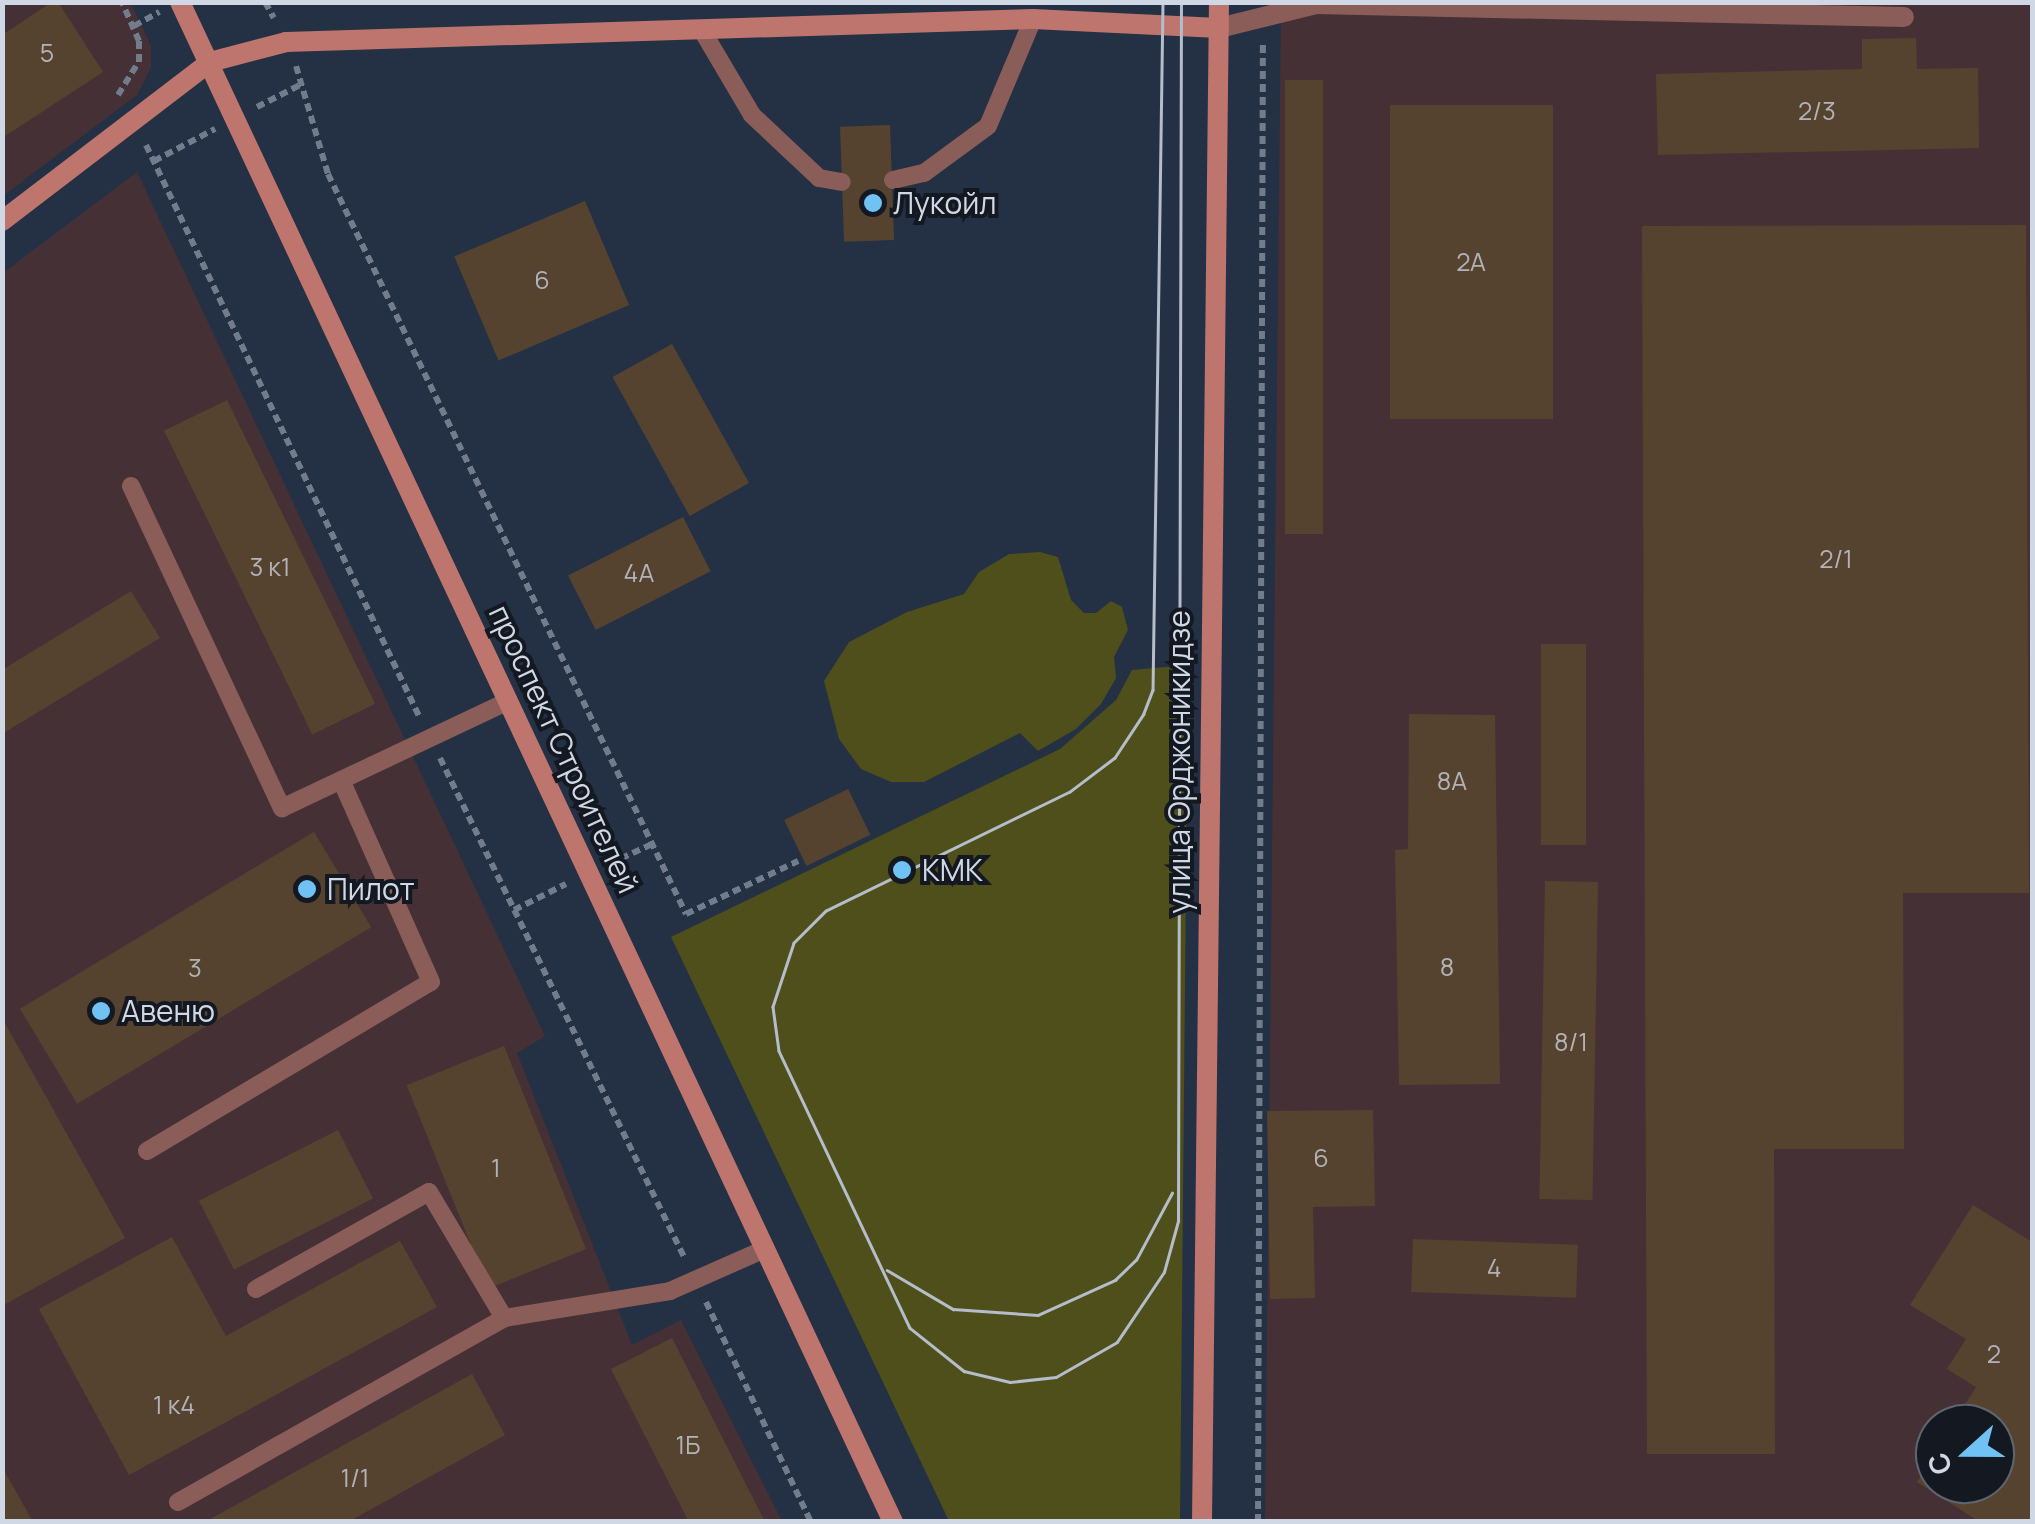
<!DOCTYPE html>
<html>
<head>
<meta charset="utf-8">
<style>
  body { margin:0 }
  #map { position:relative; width:2035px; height:1524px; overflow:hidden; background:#243044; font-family:Manrope,sans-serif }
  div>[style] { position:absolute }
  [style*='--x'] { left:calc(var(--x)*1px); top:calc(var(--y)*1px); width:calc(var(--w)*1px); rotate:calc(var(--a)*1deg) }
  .industrial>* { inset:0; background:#453135 }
  .green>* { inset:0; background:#4e4f1a }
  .building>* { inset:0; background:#554330; transform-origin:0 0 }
  .path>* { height:6px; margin-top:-3px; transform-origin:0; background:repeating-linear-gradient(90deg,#727c8d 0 8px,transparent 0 13px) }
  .lane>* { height:18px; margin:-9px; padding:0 9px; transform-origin:9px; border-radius:9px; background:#8b5d58 }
  .street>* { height:20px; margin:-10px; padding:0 10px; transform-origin:10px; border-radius:10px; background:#8b5d58 }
  .secondary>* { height:20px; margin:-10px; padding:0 10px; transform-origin:10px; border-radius:10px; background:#be756d }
  .tram>* { height:2.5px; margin:-1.25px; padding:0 1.25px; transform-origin:1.25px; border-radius:1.25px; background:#b5bdcb }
  .dots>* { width:28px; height:28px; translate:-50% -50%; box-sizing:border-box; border:5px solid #131821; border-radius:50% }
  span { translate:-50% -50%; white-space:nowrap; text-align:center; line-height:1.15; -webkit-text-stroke:8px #131821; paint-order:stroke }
  .number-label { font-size:25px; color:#b2b3b8 }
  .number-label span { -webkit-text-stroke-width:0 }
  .poi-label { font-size:30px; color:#d1d8e5 }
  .left { translate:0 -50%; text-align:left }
  .street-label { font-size:30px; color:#d1d8e5 }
  .frame { position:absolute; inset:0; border:5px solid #d1d8e5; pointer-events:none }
  .north { position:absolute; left:1915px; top:1404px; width:100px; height:100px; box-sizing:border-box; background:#131821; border:2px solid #5f656f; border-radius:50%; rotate:249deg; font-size:28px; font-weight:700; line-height:40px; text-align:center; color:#d1d8e5 }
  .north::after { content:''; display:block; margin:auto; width:35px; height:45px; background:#70c2f4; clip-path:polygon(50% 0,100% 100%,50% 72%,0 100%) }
</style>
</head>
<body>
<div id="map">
  <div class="industrial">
    <div style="clip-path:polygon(3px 3px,131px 3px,151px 46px,151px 67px,137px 95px,3px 196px)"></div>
    <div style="clip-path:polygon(evenodd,1281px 3px,2032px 3px,2032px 1521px,1265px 1521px,1281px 3px,1935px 1424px,1995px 1424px,1995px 1484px,1935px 1484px,1935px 1424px)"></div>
    <div style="clip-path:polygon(137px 172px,545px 1036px,517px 1053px,632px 1345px,681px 1320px,782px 1521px,3px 1522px,3px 273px)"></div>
  </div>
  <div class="green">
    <div style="clip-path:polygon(1040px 552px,1058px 557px,1071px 600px,1084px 613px,1096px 613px,1111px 601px,1122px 607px,1128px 630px,1114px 657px,1116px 678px,1101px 704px,1076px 729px,1038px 751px,1020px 733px,924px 782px,891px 782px,861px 769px,839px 739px,824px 681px,849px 642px,907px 612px,964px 594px,979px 572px,1009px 554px)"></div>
    <div style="clip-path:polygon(1188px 665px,1180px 1521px,949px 1521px,671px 937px,1060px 749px,1116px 700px,1132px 670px)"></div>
  </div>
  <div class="building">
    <div style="clip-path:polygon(52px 2px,58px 2px,103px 72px,2px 138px,2px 35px)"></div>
    <div style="clip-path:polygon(1916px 38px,1917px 69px,1978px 68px,1979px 148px,1658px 155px,1656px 74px,1862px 69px,1862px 39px)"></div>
    <div style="left:1285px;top:80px;width:38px;height:454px"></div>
    <div style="left:1553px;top:105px;width:314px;height:163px;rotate:90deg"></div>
    <div style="left:890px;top:125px;width:115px;height:50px;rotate:88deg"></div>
    <div style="left:585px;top:201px;width:113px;height:142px;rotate:67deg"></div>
    <div style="clip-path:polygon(2026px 225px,2029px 893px,1903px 893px,1904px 1149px,1774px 1149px,1775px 1454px,1647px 1454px,1642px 226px)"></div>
    <div style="left:672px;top:344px;width:159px;height:68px;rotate:61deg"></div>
    <div style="left:227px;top:400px;width:338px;height:70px;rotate:64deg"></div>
    <div style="left:683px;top:517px;width:61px;height:129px;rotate:63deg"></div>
    <div style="clip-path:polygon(131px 591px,160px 638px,2px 734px,2px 670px)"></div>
    <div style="left:1586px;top:644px;width:201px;height:45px;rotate:90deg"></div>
    <div style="clip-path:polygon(1409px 714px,1495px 715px,1500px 1084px,1399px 1085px,1395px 850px,1408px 849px)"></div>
    <div style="left:848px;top:789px;width:51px;height:71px;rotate:64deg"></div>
    <div style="left:314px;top:832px;width:111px;height:343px;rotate:59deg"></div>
    <div style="left:1598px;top:882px;width:318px;height:53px;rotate:91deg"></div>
    <div style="clip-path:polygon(2px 1018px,125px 1238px,2px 1306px)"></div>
    <div style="left:504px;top:1046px;width:219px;height:105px;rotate:68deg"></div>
    <div style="clip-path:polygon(1373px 1110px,1375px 1206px,1313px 1207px,1315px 1298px,1270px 1299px,1267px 1111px)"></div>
    <div style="left:338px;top:1130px;width:77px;height:156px;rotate:63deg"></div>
    <div style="clip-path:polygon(1973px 1205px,2032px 1242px,2032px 1522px,1980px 1522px,1917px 1482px,1935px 1453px,1935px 1484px,1995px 1484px,1995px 1424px,1953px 1424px,1976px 1387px,1947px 1369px,1966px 1339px,1910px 1305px)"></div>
    <div style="clip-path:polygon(172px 1237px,226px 1336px,400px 1241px,437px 1307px,129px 1475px,39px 1309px)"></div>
    <div style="left:1413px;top:1239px;width:165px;height:53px;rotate:2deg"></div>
    <div style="clip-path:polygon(672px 1338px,765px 1522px,689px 1522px,611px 1369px)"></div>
    <div style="clip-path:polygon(472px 1374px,505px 1435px,348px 1522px,205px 1522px)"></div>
    <div style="clip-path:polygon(2px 1467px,33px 1522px,2px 1522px)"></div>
  </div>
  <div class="path">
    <div style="--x:265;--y:2;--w:18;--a:61"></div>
    <div style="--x:134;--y:26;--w:29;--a:-29"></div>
    <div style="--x:296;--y:66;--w:113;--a:73.5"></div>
    <div style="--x:328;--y:174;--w:822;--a:64.18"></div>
    <div style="--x:686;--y:914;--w:124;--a:-25.3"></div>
    <div style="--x:118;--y:95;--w:39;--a:-58"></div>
    <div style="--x:139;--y:62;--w:21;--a:-90"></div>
    <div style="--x:139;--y:41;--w:43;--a:-113.6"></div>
    <div style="--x:257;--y:107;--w:51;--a:-27.1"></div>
    <div style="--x:146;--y:145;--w:633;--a:64.45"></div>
    <div style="--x:154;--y:161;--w:69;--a:-27.7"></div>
    <div style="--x:440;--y:758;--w:558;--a:63.94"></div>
    <div style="--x:609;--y:864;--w:47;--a:-24.9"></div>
    <div style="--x:514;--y:910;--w:58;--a:-26.6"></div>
    <div style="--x:706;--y:1302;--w:244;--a:64.5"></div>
    <div style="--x:1258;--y:1522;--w:1479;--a:-89.81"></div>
  </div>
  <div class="lane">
    <div style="--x:703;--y:32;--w:96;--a:59.4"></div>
    <div style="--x:752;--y:115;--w:92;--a:43.2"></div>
    <div style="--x:819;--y:178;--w:23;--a:10"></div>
    <div style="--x:893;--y:180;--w:32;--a:-13"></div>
    <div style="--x:924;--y:173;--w:79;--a:-36.3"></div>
    <div style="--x:988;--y:126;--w:116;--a:-67.2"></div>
    <div style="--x:131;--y:486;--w:356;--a:64.9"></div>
    <div style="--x:282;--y:808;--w:250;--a:-25.3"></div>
    <div style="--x:147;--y:1151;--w:330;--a:-30.8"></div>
    <div style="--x:431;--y:982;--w:221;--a:-114"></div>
    <div style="--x:256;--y:1289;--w:198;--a:-29.3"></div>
    <div style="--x:429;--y:1192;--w:147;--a:59.2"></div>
    <div style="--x:178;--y:1502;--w:374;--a:-29.4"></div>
    <div style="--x:504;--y:1318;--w:168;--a:-9.2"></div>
    <div style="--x:670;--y:1291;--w:104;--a:-23.9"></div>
  </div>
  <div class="street">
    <div style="--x:1219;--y:28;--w:100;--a:-13.9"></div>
    <div style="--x:1316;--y:4;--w:588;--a:1.27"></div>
  </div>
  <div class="secondary">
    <div style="--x:180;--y:2;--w:1679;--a:64.87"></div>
    <div style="--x:2;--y:221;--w:262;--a:-37.4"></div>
    <div style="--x:210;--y:62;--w:79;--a:-14.7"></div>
    <div style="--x:286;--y:42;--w:747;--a:-1.76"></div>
    <div style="--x:1033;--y:19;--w:186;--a:2.8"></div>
    <div style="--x:1202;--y:1522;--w:1520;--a:-89.36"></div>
  </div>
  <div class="tram">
    <div style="--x:1163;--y:2;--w:688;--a:90.83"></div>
    <div style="--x:1153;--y:690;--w:26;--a:111"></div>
    <div style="--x:1144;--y:714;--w:53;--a:123.4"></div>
    <div style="--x:1115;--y:758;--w:56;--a:142.9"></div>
    <div style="--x:1070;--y:792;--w:271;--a:154"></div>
    <div style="--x:826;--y:911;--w:45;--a:135"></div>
    <div style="--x:794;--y:943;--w:67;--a:108.2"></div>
    <div style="--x:773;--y:1007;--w:44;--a:82.2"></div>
    <div style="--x:779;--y:1051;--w:306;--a:64.7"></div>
    <div style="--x:910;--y:1328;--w:69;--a:38.5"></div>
    <div style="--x:964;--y:1371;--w:47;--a:13.4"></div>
    <div style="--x:1010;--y:1382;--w:46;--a:-6.2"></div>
    <div style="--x:1056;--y:1377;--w:70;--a:-29.8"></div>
    <div style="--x:1117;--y:1342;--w:84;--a:-56.1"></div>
    <div style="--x:1164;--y:1272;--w:53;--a:-74.6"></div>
    <div style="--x:1178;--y:1221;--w:1219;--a:-89.86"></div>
    <div style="--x:887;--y:1270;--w:77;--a:30.6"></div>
    <div style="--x:953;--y:1309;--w:85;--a:4"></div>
    <div style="--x:1038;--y:1315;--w:85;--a:-24.4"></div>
    <div style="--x:1115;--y:1280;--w:29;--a:-44"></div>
    <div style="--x:1136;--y:1260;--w:76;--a:-61.8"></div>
  </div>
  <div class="dots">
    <div style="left:873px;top:203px;background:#70c2f4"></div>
    <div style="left:902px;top:870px;background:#70c2f4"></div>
    <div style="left:307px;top:889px;background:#70c2f4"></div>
    <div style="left:101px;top:1011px;background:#70c2f4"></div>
  </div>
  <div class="number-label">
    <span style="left:47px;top:53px">5</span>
    <span style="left:1817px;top:111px">2/3</span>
    <span style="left:1471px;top:262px">2А</span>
    <span style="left:542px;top:280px">6</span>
    <span style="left:1836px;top:559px">2/1</span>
    <span style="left:270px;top:567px">3 к1</span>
    <span style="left:639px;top:573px">4А</span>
    <span style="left:1452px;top:781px">8А</span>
    <span style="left:1447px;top:967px">8</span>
    <span style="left:195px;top:968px">3</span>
    <span style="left:1571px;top:1042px">8/1</span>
    <span style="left:1321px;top:1158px">6</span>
    <span style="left:496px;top:1168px">1</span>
    <span style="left:1494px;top:1268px">4</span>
    <span style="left:1994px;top:1354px">2</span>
    <span style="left:174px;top:1405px">1 к4</span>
    <span style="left:688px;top:1445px">1Б</span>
    <span style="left:355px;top:1478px">1/1</span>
  </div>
  <div class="poi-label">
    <span class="left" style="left:893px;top:203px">Лукойл</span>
    <span class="left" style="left:922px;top:870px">КМК</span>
    <span class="left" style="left:327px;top:889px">Пилот</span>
    <span class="left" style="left:121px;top:1011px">Авеню</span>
  </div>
  <div class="street-label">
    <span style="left:564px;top:749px;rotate:65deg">проспект Строителей</span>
    <span style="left:1179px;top:762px;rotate:-90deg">улица Орджоникидзе</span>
  </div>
  <div class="frame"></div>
  <div class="north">С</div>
</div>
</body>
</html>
